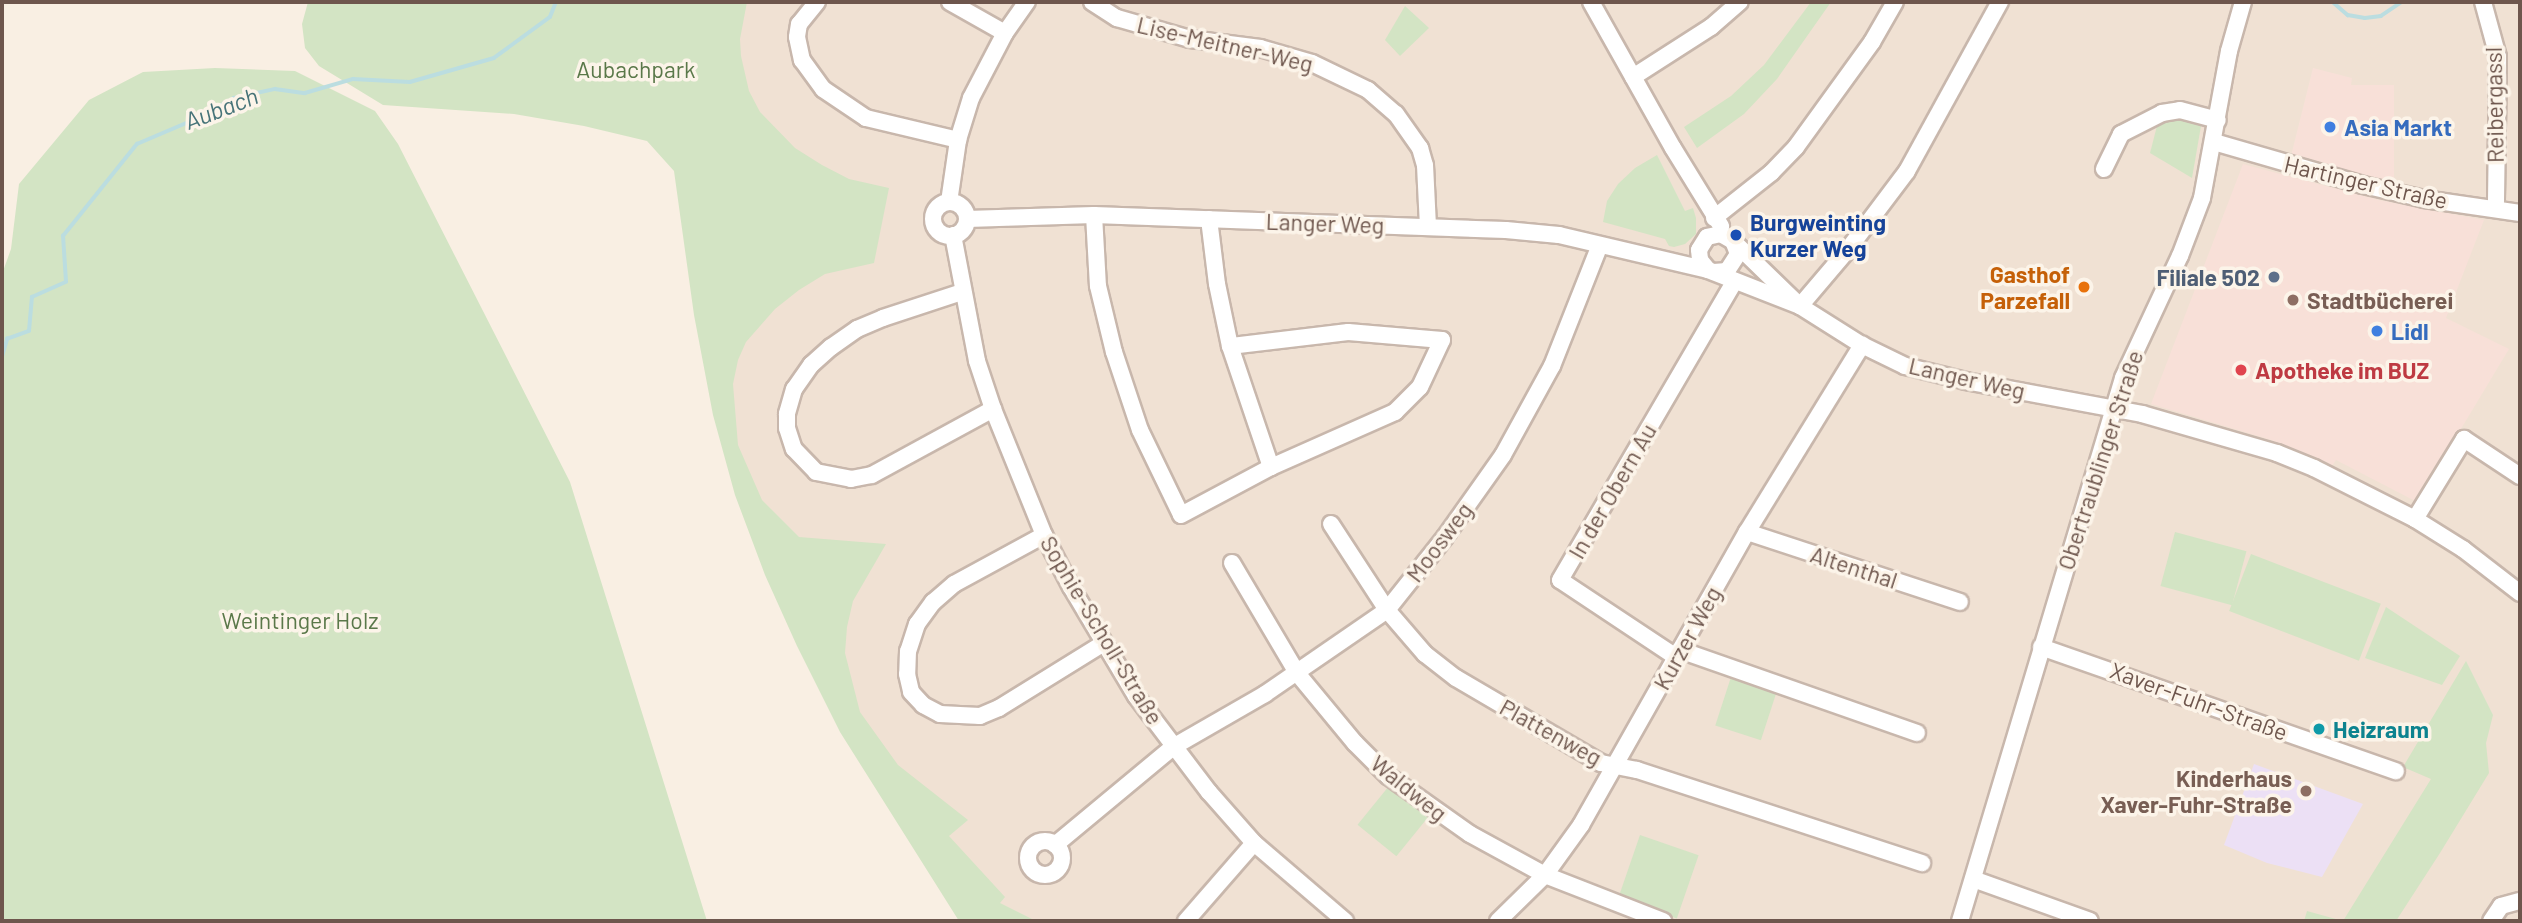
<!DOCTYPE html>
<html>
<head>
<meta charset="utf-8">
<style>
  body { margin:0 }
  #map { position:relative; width:2522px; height:923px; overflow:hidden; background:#f9efe3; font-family:Barlow,sans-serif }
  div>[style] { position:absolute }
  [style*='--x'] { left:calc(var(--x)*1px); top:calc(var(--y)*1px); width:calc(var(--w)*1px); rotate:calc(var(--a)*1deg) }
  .residential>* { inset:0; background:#f0e1d3 }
  .commercial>* { inset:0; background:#f8e0d8 }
  .education>* { inset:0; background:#ece0f5 }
  .green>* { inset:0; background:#d3e4c4; transform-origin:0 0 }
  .stream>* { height:3.5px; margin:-1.75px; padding:0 1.75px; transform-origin:1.75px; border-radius:1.75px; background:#bbdde0 }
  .roads { filter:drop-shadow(2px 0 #c8b7ac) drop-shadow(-2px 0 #c8b7ac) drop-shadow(0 2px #c8b7ac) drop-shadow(0 -2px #c8b7ac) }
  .minor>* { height:16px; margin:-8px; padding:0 8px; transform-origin:8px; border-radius:8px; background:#fff }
  .minor>.ring { margin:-8px; padding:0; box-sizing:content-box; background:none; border:16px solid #fff; border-radius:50% }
  .dots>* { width:19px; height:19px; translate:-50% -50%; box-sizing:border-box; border:4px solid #fcf4e9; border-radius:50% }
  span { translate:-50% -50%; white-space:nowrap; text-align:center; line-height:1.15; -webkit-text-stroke:7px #fcf4e9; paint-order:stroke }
  .street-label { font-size:23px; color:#6e564d }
  .park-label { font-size:23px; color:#5a7849 }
  .shop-label { font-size:23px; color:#366cbe; font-weight:700 }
  .left { translate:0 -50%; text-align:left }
  .transit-label { font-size:23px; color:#164399; font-weight:700 }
  .food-label { font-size:23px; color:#c56008; font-weight:700 }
  .right { translate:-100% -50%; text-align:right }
  .service-label { font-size:23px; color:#4e5e75; font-weight:700 }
  .education-label { font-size:23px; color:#785e54; font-weight:700 }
  .health-label { font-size:23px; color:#be3a42; font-weight:700 }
  .culture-label { font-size:23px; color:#0d838f; font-weight:700 }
  .water-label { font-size:24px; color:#467378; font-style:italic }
  .frame { position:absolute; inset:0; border:4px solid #6e564d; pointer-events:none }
</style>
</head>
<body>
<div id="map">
  <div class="residential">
    <div style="clip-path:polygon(693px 2px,2520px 2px,2520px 921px,976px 921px,890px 781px,738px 475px)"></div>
  </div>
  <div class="commercial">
    <div style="clip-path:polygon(2313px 68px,2352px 78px,2351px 85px,2394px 85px,2394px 183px,2291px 156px)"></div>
    <div style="clip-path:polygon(2243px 164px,2379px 200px,2484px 220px,2446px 318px,2509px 349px,2417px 502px,2336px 460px,2332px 466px,2271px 440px,2151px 404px)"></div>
  </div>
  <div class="education">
    <div style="clip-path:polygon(2254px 764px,2363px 804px,2322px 877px,2267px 863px,2224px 845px)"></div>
  </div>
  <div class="green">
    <div style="clip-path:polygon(308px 2px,747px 2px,740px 39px,741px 56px,749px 91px,760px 112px,795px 148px,822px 165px,849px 179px,889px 188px,874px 263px,825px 274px,799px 290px,775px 309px,746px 342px,738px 360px,733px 384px,738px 445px,762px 500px,799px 537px,886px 544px,853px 601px,847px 627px,845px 653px,860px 712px,898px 765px,968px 820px,949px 836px,1005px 897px,1000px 903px,1036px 921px,959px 921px,840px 732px,797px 646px,765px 575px,735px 495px,713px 415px,694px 315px,674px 171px,647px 141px,584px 126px,514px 114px,383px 105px,319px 66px,305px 48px,302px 24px)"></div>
    <div style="clip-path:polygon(1811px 2px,1831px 2px,1777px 79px,1744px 114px,1697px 148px,1684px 127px,1731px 96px,1764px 65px)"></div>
    <div style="clip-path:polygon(1405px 6px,1429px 28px,1400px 56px,1385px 40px)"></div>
    <div style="clip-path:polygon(215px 68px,295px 71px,375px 111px,398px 144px,570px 482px,707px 921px,2px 921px,2px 274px,11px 249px,19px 184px,89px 100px,143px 72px)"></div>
    <div style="clip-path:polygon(2171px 117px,2201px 126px,2192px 178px,2150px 153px,2158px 122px)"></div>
    <div style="clip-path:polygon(1657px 155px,1685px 211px,1693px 208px,1696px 218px,1696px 234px,1685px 244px,1674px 247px,1669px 246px,1665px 239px,1603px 222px,1607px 201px,1618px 184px,1635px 168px)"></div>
    <div style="left:2175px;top:532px;width:74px;height:56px;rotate:15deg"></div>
    <div style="left:2251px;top:554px;width:139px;height:61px;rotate:21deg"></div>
    <div style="clip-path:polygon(2386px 607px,2460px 656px,2442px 685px,2365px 658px)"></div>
    <div style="clip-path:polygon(2466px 661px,2493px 715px,2486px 743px,2489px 773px,2440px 853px,2396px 921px,2304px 921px,2307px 911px,2343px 921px,2431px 779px,2403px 767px)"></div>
    <div style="left:1731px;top:677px;width:48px;height:51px;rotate:18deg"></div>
    <div style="left:1389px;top:786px;width:50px;height:50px;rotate:39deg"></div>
    <div style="left:1640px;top:835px;width:62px;height:67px;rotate:19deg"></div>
  </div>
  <div class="stream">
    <div style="--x:2333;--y:2;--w:20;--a:41"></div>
    <div style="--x:2348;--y:15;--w:17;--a:10"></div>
    <div style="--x:2365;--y:18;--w:16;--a:-7"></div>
    <div style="--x:2381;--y:16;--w:25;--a:-34"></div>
    <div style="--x:2;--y:357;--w:19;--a:-74"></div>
    <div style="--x:7;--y:339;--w:23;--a:-20"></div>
    <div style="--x:29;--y:331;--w:34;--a:-85"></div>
    <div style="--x:32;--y:297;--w:37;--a:-24"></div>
    <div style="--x:66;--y:282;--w:46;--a:-93.7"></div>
    <div style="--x:63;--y:236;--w:118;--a:-51.2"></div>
    <div style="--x:137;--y:144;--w:64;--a:-23"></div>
    <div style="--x:196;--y:119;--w:43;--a:-28.9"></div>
    <div style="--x:234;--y:98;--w:42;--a:-12.4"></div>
    <div style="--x:275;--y:89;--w:30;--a:8"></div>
    <div style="--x:305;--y:93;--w:50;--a:-16.3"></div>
    <div style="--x:353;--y:79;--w:57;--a:3"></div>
    <div style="--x:410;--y:82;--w:87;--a:-15.9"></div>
    <div style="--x:494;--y:58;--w:69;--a:-36.2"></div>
    <div style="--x:550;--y:17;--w:16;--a:-68"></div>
  </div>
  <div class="roads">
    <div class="minor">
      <div style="--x:817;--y:2;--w:28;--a:129"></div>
      <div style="--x:799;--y:24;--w:13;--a:99"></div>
      <div style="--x:797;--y:37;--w:24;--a:78"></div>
      <div style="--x:802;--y:60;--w:36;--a:54"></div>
      <div style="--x:823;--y:89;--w:52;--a:34"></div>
      <div style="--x:866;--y:118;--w:95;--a:13.4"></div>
      <div style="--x:950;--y:2;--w:63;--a:29.4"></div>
      <div style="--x:1092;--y:2;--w:30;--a:33"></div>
      <div style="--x:1117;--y:18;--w:76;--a:16"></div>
      <div style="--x:1190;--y:39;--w:71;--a:7.3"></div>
      <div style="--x:1260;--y:48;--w:54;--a:16.1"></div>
      <div style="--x:1312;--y:63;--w:62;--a:25.7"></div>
      <div style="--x:1368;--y:90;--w:37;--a:41"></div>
      <div style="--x:1396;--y:114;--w:42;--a:54.8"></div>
      <div style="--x:1420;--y:148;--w:18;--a:74"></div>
      <div style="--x:1425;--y:165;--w:62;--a:87.2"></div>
      <div style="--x:1591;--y:2;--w:167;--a:60.7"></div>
      <div style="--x:1673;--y:148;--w:92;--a:58.4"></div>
      <div style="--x:2483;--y:2;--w:57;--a:74.7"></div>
      <div style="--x:2498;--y:57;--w:152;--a:90.8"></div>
      <div style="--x:1633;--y:77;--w:93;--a:-32.7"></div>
      <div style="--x:1711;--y:27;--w:38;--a:-41"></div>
      <div style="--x:2214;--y:142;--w:155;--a:16.1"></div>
      <div style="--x:2363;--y:185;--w:63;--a:12.9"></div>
      <div style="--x:2424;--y:199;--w:97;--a:8.3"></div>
      <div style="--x:2104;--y:169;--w:39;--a:-64"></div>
      <div style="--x:2121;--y:134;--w:46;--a:-27.1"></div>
      <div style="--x:2162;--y:113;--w:18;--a:-9"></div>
      <div style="--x:2180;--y:110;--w:39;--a:15"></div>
      <div style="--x:949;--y:202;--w:63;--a:-81.7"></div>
      <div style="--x:958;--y:140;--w:44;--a:-72.8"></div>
      <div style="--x:971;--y:98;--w:73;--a:-62.4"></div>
      <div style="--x:1005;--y:33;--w:38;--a:-55"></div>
      <div class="ring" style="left:933px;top:202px;width:18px;height:18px"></div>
      <div style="--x:1094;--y:215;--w:71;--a:86.8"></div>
      <div style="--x:1098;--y:286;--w:68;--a:76.4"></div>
      <div style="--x:1114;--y:352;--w:82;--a:71.6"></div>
      <div style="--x:1140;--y:430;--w:94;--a:64.2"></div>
      <div style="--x:1181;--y:515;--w:102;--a:-28.1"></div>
      <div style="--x:1271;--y:467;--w:136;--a:-23.9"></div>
      <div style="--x:1395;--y:412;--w:35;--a:-45"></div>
      <div style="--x:1420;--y:387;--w:52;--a:-64.9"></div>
      <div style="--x:1442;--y:340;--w:94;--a:-175.1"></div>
      <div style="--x:1348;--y:332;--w:119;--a:173.2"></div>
      <div style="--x:1714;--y:218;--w:73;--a:-38.3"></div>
      <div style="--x:1771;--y:173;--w:36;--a:-46"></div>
      <div style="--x:1796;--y:147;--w:130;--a:-54.1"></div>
      <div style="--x:1872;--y:42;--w:46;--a:-60.1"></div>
      <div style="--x:967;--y:219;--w:127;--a:-1.8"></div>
      <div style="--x:1094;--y:215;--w:412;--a:2.1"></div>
      <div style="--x:1506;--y:230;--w:53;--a:5.4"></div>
      <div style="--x:1559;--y:235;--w:153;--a:13.2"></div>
      <div style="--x:1209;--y:219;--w:65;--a:83"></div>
      <div style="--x:1217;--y:284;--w:63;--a:78.2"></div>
      <div style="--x:1230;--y:346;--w:128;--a:71.3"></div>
      <div style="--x:953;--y:235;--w:128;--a:79.2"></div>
      <div style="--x:977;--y:361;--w:51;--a:71.6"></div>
      <div style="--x:993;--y:409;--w:136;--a:68"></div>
      <div style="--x:1044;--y:535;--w:59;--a:62.6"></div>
      <div style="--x:1071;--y:587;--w:127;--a:59.2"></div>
      <div style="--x:1136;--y:696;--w:121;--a:52.8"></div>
      <div style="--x:1209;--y:792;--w:68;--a:48.6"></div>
      <div style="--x:1254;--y:843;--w:120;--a:40.6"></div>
      <div style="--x:1735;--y:243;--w:91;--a:44.1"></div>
      <div style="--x:1714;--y:272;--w:13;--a:-4"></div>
      <div style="--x:1727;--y:271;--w:20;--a:-57"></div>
      <div style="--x:1738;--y:254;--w:14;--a:-111"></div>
      <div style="--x:1733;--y:241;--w:14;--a:-150"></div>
      <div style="--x:1721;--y:234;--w:14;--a:168"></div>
      <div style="--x:1707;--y:237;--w:15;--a:122"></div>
      <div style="--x:1699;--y:250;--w:10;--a:84"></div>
      <div style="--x:1700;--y:260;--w:13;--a:51"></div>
      <div style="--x:1708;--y:270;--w:99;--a:21.4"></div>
      <div style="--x:1800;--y:306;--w:73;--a:32.2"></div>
      <div style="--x:1862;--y:345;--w:48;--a:26"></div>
      <div style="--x:1905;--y:366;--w:63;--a:13.8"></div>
      <div style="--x:1966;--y:381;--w:179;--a:10.6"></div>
      <div style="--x:2142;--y:414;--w:141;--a:16.1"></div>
      <div style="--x:2277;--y:453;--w:40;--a:22"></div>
      <div style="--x:2314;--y:468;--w:113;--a:26.8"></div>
      <div style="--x:2415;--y:519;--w:57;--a:32"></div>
      <div style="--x:2463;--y:549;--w:72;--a:37.7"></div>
      <div style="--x:962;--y:292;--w:83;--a:161.8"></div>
      <div style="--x:883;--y:318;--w:28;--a:157"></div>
      <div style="--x:857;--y:329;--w:32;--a:145"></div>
      <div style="--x:831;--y:347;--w:27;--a:138"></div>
      <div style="--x:811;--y:365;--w:29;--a:125"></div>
      <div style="--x:794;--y:389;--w:26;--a:106"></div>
      <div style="--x:787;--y:414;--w:14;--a:90"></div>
      <div style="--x:787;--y:428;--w:22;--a:72"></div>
      <div style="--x:794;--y:449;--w:32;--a:46"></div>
      <div style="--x:816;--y:472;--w:36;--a:11"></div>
      <div style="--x:851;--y:479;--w:21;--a:-11"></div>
      <div style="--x:872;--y:475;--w:138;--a:-28.6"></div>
      <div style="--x:1800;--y:306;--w:71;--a:-49.6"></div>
      <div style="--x:1846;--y:252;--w:101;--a:-53"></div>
      <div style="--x:1907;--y:171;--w:193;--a:-61.2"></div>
      <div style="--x:2415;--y:519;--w:94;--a:-58.5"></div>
      <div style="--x:2464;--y:439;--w:67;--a:33.5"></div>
      <div style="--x:1331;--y:524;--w:103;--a:56.9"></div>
      <div style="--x:1387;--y:610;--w:58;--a:49.2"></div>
      <div style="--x:1425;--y:654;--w:39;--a:38"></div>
      <div style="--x:1456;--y:678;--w:168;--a:30.4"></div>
      <div style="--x:1601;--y:763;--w:37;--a:11"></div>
      <div style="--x:1637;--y:770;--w:300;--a:18.1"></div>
      <div style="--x:1747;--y:532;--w:224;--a:18.2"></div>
      <div style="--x:1044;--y:535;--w:102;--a:151.4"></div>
      <div style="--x:954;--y:584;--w:28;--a:139"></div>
      <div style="--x:933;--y:602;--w:27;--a:126"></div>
      <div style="--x:917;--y:624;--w:28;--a:108"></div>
      <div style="--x:908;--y:651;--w:23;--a:92"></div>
      <div style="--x:907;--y:674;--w:18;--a:77"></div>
      <div style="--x:911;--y:692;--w:18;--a:47"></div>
      <div style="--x:923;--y:705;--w:19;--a:28"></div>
      <div style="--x:940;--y:714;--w:40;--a:2.9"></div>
      <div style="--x:980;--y:716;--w:21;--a:-23"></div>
      <div style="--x:999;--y:708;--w:123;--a:-31.8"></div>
      <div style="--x:1232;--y:563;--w:128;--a:59.4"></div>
      <div style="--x:1297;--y:673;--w:91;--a:50.4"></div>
      <div style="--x:1355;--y:743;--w:47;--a:45"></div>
      <div style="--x:1388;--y:776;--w:100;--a:35.3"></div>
      <div style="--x:1470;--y:834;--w:85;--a:28.7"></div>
      <div style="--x:1545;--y:875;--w:127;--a:21.3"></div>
      <div style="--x:2041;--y:647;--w:376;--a:19.3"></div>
      <div style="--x:1680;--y:650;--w:251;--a:19.3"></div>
      <div style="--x:1676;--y:657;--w:139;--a:-146.4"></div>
      <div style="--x:1560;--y:580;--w:345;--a:-59.7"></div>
      <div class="ring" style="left:1028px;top:841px;width:18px;height:18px"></div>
      <div style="--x:1055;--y:845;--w:153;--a:-39.7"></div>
      <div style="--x:1173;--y:747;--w:106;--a:-29.9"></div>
      <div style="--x:1265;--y:694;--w:148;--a:-34.5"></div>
      <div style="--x:1387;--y:610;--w:93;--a:-51.5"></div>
      <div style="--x:1445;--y:537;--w:100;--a:-54.7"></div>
      <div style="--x:1503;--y:455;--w:102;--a:-61.2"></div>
      <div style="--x:1552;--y:366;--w:130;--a:-68.4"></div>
      <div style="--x:1973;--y:879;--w:124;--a:19.7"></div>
      <div style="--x:1186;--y:921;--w:103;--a:-48.9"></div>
      <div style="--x:1498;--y:921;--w:66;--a:-44.4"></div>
      <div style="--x:1545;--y:875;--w:62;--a:-54.2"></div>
      <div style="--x:1581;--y:825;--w:337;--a:-60.5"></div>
      <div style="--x:1747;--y:532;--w:220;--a:-58.4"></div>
      <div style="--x:1960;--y:921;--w:567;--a:-73.29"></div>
      <div style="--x:2123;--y:378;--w:135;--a:-65"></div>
      <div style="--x:2180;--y:256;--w:62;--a:-69.2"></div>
      <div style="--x:2202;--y:198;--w:149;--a:-79.6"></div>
      <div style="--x:2229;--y:51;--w:51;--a:-74.1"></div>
      <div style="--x:2491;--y:921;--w:18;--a:-56"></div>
      <div style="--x:2501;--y:906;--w:20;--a:-15"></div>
    </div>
  </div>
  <div class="dots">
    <div style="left:2330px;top:127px;background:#3f7fe0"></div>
    <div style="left:1736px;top:235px;background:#1a4fb4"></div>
    <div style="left:2274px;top:277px;background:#5c6f8a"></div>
    <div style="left:2084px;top:287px;background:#e8710a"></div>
    <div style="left:2293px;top:300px;background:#8d6e63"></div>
    <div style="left:2377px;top:331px;background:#3f7fe0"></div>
    <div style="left:2241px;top:370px;background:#e0444e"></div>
    <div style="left:2319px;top:729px;background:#0f9aa8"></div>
    <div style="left:2306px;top:791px;background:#8d6e63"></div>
  </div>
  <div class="street-label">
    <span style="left:1225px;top:44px;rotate:13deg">Lise-Meitner-Weg</span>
    <span style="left:2494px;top:105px;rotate:-91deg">Reibergassl</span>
    <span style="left:2366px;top:182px;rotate:13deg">Hartinger Straße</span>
    <span style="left:1325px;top:223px;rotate:2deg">Langer Weg</span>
    <span style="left:1967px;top:378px;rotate:13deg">Langer Weg</span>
    <span style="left:2100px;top:460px;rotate:-72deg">Obertraublinger Straße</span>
    <span style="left:1612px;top:491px;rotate:-60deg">In der Obern Au</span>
    <span style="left:1439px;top:542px;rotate:-53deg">Moosweg</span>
    <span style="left:1854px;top:567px;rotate:18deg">Altenthal</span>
    <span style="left:1102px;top:630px;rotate:59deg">Sophie-Scholl-Straße</span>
    <span style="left:1687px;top:638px;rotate:-61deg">Kurzer Weg</span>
    <span style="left:2199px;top:701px;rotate:20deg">Xaver-Fuhr-Straße</span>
    <span style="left:1551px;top:732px;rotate:29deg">Plattenweg</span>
    <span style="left:1409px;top:788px;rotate:39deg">Waldweg</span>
  </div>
  <div class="park-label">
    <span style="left:636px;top:69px">Aubachpark</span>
    <span style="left:300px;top:620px">Weintinger Holz</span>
  </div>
  <div class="shop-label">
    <span class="left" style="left:2344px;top:127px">Asia Markt</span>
    <span class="left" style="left:2391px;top:331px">Lidl</span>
  </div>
  <div class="transit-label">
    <span class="left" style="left:1750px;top:235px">Burgweinting<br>Kurzer Weg</span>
  </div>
  <div class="food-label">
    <span class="right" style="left:2070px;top:287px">Gasthof<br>Parzefall</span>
  </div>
  <div class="service-label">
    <span class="right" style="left:2260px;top:277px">Filiale 502</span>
  </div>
  <div class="education-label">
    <span class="left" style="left:2307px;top:300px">Stadtbücherei</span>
    <span class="right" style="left:2292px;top:791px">Kinderhaus<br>Xaver-Fuhr-Straße</span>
  </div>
  <div class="health-label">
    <span class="left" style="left:2255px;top:370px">Apotheke im BUZ</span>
  </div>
  <div class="culture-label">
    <span class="left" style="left:2333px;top:729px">Heizraum</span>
  </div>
  <div class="water-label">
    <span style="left:221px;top:108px;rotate:-21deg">Aubach</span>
  </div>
  <div class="frame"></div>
</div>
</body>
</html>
